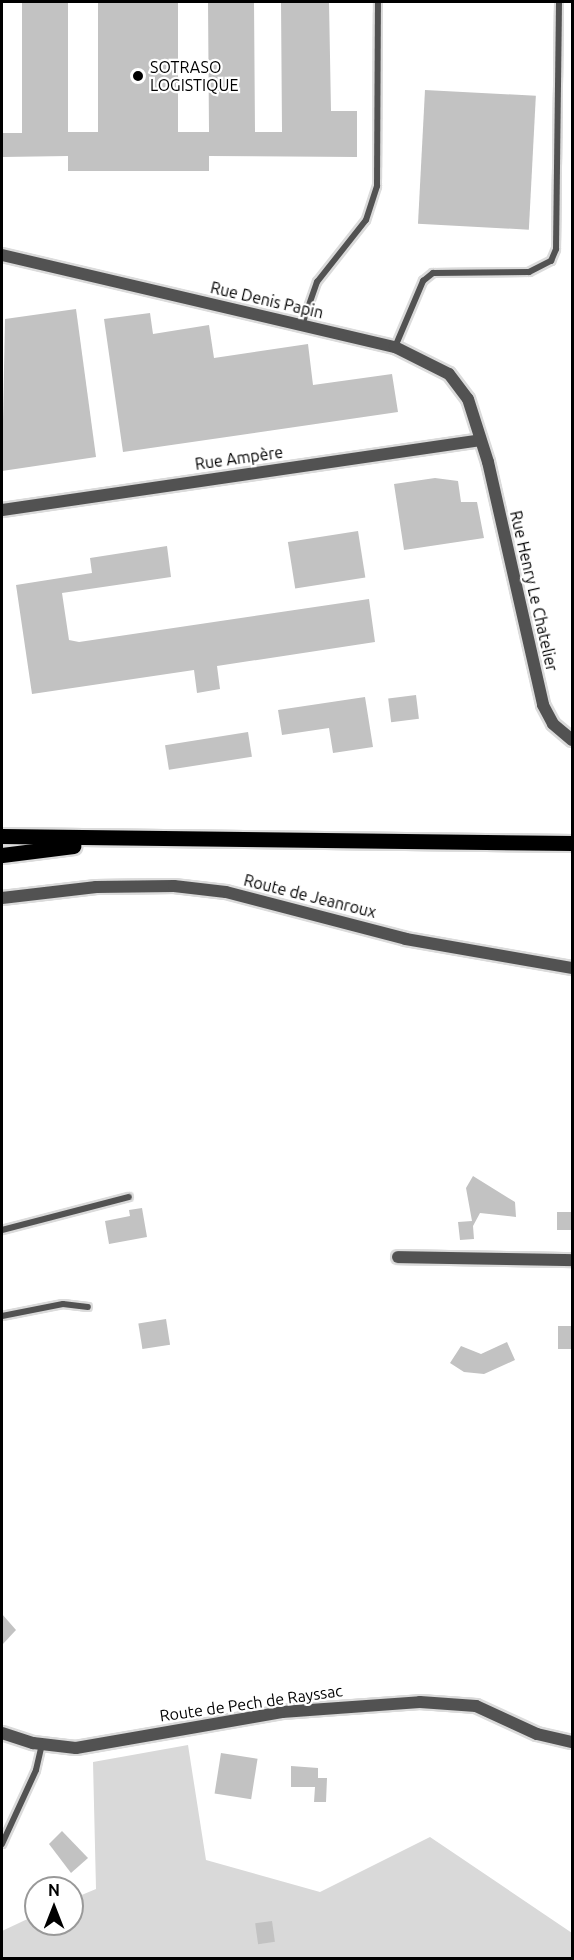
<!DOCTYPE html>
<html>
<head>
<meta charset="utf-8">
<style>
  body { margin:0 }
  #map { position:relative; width:574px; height:1960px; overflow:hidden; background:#fff; font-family:Ubuntu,sans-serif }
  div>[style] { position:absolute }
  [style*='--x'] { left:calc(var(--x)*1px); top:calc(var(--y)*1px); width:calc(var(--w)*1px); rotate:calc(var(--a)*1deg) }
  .green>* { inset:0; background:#d9d9d9 }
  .building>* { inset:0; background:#c2c2c2; transform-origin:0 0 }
  .roads { filter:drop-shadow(2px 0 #dbdbdb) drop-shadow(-2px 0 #dbdbdb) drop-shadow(0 2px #dbdbdb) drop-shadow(0 -2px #dbdbdb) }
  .service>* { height:6px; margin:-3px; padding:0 3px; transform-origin:3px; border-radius:3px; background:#525252 }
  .minor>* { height:12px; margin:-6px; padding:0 6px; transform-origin:6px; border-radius:6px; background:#525252 }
  .primary>* { height:15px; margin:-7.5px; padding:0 7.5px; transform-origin:7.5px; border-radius:7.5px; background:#000 }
  .dots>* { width:16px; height:16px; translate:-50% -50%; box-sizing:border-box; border:3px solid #fff; border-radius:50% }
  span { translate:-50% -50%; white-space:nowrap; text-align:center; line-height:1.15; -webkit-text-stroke:4.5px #fff; paint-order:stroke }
  .poi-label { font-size:16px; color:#000 }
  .left { translate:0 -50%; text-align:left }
  .street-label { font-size:16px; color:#000 }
  .frame { position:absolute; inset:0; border:3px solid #000; pointer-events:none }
  .north { position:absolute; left:24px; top:1876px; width:60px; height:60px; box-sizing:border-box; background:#fff; border:2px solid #999; border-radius:50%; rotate:0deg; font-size:16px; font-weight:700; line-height:24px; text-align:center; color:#000 }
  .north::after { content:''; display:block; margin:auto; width:21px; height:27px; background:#000; clip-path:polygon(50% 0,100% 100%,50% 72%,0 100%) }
</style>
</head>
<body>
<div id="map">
  <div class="green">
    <div style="clip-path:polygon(188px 1745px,206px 1860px,320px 1892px,430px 1837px,572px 1933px,572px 1958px,2px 1958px,2px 1931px,36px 1915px,36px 1924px,72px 1924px,72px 1899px,96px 1889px,93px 1762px)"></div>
  </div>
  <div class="building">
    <div style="clip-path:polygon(22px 2px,68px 2px,68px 132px,98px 132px,98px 2px,178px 2px,178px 132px,209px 132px,208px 2px,254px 2px,255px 132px,282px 132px,281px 2px,329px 2px,331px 111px,357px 111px,357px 157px,209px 156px,209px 171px,68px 171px,68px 156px,2px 157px,2px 133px,22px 133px)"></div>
    <div style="left:425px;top:90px;width:111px;height:134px;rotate:3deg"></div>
    <div style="clip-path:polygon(76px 309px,96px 457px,2px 471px,5px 319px)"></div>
    <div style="clip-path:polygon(150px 313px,153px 334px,209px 325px,214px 358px,308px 344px,313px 385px,392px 374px,398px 412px,123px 452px,104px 319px)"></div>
    <div style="clip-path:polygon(435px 478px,458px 481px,461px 502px,477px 502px,484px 538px,404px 550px,394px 484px)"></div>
    <div style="left:358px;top:531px;width:47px;height:71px;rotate:81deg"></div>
    <div style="clip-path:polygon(167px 546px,171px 577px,62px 593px,69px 640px,79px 642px,369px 599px,375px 642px,217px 666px,220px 689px,197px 693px,194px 670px,32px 694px,16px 585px,92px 573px,90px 558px)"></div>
    <div style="left:416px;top:695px;width:24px;height:28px;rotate:83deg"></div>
    <div style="clip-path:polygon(365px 697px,373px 747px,333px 753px,329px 728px,282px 735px,278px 710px)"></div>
    <div style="left:248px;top:732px;width:25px;height:84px;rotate:81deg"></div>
    <div style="clip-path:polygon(473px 1176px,515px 1202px,516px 1217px,480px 1213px,473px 1226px,474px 1239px,460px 1240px,458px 1222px,472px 1221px,466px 1188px)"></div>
    <div style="clip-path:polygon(142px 1208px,147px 1237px,109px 1244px,105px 1221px,130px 1216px,129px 1210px)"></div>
    <div style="left:557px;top:1212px;width:16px;height:18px"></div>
    <div style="left:166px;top:1319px;width:26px;height:28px;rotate:81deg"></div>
    <div style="left:558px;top:1326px;width:15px;height:23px"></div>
    <div style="clip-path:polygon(507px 1342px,515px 1360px,484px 1374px,464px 1372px,450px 1363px,461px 1346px,481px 1354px)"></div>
    <div style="clip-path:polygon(2px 1614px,16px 1630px,2px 1645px)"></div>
    <div style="left:221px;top:1753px;width:37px;height:41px;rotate:9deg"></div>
    <div style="clip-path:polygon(291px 1766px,318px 1768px,318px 1778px,327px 1778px,326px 1802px,314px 1802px,315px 1787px,291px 1787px)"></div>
    <div style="clip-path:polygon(62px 1831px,88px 1858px,71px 1873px,49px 1844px)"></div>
    <div style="left:272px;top:1921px;width:21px;height:17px;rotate:82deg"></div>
  </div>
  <div class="roads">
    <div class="service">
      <div style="--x:302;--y:325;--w:46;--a:-70.8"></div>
      <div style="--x:317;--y:282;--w:79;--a:-51.7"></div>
      <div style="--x:366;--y:220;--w:36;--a:-72"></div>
      <div style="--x:377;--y:186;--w:184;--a:-89.7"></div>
      <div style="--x:395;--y:347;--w:72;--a:-67"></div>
      <div style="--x:423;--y:281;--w:13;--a:-39"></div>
      <div style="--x:433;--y:273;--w:96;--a:-0.6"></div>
      <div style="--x:529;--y:272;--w:25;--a:-27"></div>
      <div style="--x:551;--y:261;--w:13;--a:-67"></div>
      <div style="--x:556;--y:249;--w:247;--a:-89.3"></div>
      <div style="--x:2;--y:1230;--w:131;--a:-14.6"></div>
      <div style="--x:2;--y:1316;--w:62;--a:-11.1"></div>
      <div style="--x:63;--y:1304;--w:25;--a:7"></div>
      <div style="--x:2;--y:1844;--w:81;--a:-65.3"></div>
      <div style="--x:36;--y:1770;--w:26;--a:-77"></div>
    </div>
    <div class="minor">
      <div style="--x:2;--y:255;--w:404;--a:13.2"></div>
      <div style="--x:395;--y:347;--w:60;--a:26.6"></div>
      <div style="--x:449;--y:374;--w:31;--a:53"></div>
      <div style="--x:468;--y:399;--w:66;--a:72.4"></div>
      <div style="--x:488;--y:462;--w:249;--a:77.2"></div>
      <div style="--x:543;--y:705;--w:21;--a:62"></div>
      <div style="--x:553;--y:724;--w:25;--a:40"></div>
      <div style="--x:2;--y:510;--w:483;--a:-8.3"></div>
      <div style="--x:2;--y:898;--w:95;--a:-6.7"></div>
      <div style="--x:96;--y:887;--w:78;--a:-0.7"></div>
      <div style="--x:174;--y:886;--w:52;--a:6.6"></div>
      <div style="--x:226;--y:892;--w:186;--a:14.6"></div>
      <div style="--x:406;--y:939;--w:169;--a:9.9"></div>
      <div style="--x:398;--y:1257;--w:174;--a:1"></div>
      <div style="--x:2;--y:1733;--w:33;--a:18"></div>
      <div style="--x:33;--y:1743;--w:43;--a:6.6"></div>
      <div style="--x:76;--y:1748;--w:209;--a:-9.9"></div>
      <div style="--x:282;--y:1712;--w:138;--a:-4.1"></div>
      <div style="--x:420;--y:1702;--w:56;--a:4.1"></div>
      <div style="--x:476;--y:1706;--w:67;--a:24.7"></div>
      <div style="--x:537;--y:1734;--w:36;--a:13"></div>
    </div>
    <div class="primary">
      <div style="--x:2;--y:836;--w:570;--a:0.7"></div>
      <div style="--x:2;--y:855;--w:72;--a:-7.2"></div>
    </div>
  </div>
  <div class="dots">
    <div style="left:138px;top:76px;background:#000"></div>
  </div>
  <div class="poi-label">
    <span class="left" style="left:150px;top:76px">SOTRASO<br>LOGISTIQUE</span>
  </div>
  <div class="street-label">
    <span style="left:267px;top:300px;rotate:13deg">Rue Denis Papin</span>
    <span style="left:239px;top:458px;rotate:-8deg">Rue Ampère</span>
    <span style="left:534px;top:591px;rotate:77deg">Rue Henry Le Chatelier</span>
    <span style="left:310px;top:896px;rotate:14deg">Route de Jeanroux</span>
    <span style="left:251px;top:1703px;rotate:-8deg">Route de Pech de Rayssac</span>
  </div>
  <div class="frame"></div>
  <div class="north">N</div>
</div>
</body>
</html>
